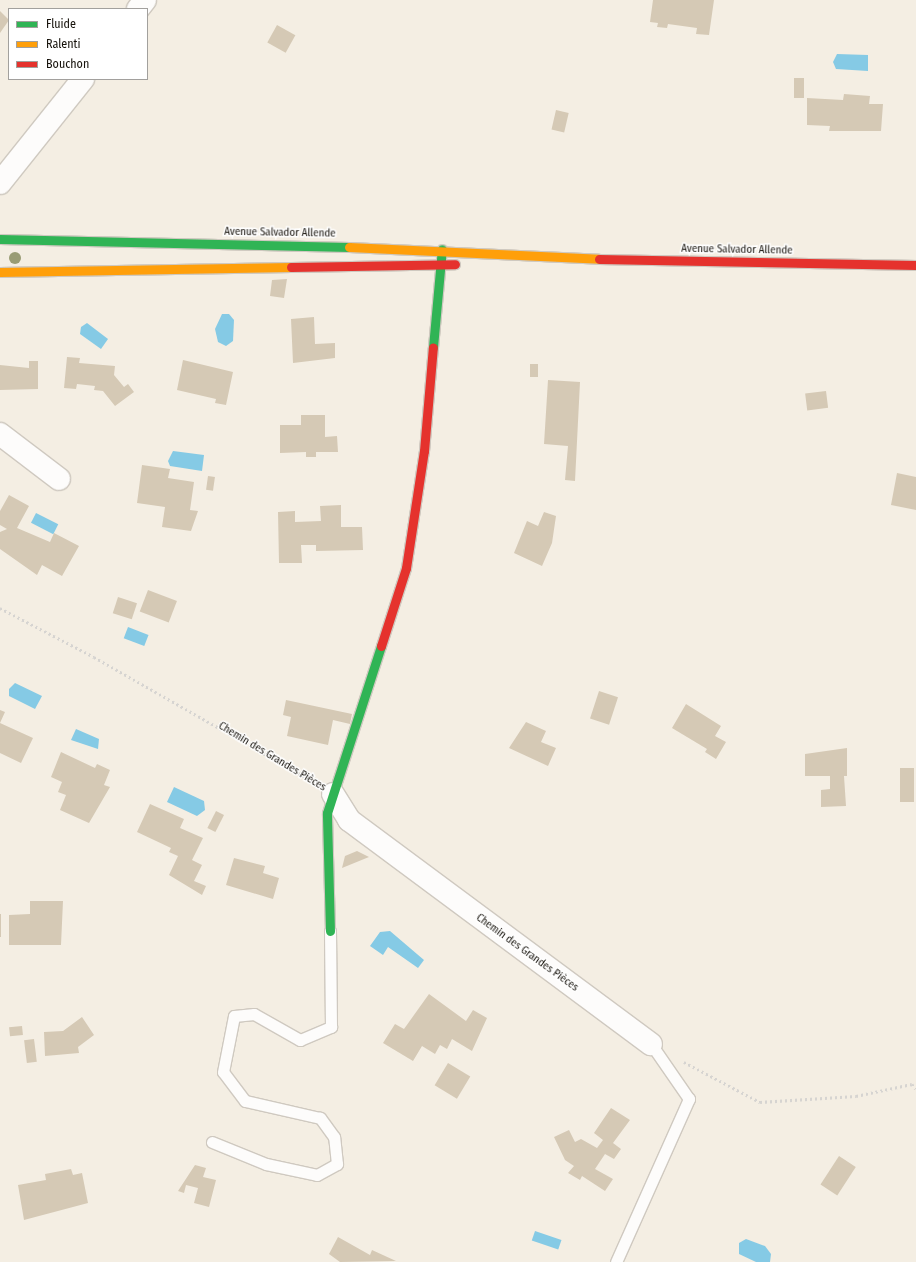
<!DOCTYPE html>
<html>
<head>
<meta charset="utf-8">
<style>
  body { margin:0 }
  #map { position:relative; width:916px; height:1262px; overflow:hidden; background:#f4eee3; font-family:"Fira Sans Condensed",sans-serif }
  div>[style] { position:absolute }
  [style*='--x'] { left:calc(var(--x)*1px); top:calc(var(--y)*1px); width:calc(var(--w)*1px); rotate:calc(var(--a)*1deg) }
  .water>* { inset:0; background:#85cae5; transform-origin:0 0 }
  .building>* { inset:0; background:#d5c9b5; transform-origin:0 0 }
  .path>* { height:2.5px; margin-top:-1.25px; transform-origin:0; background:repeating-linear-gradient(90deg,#d6d4d1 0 2px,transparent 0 5px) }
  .roads { filter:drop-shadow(1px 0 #cfc9c0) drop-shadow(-1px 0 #cfc9c0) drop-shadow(0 1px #cfc9c0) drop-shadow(0 -1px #cfc9c0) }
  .lane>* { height:11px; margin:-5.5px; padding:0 5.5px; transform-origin:5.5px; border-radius:5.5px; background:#fdfcfb }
  .street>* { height:22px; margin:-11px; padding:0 11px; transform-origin:11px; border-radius:11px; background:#fdfcfb }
  .fast>* { height:9px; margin:-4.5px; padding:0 4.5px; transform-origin:4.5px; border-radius:4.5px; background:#30b455 }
  .slow>* { height:9px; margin:-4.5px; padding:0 4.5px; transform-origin:4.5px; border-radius:4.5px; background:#ff9f0a }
  .jam>* { height:9px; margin:-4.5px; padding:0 4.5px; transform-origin:4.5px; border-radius:4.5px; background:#e5322d }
  .trees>* { width:12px; height:12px; margin:-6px; border-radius:50%; background:#999c74 }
  span { translate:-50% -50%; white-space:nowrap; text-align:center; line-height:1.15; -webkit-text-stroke:3px #fff; paint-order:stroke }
  .street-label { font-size:11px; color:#16120b }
  .legend { position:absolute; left:8px; top:8px; width:140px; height:72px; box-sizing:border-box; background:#fff; border:1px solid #a2a09d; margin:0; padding:5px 7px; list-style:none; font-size:12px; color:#16120b }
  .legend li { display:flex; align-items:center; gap:8px; height:20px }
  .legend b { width:20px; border:1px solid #a2a09d }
</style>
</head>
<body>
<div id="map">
  <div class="water">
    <div style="clip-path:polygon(837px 54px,868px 55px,868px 71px,836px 69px,833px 62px)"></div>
    <div style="clip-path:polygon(222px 314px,229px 314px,234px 320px,233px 341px,226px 346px,218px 342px,215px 329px)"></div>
    <div style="clip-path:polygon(87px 323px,108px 339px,101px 349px,80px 334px,81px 327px)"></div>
    <div style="clip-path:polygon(173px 451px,204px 455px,202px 471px,170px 466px,168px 461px)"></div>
    <div style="left:36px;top:513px;width:25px;height:11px;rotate:27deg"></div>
    <div style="left:128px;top:627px;width:22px;height:12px;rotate:21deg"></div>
    <div style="clip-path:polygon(15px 683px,42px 696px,35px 709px,9px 696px,9px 689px)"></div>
    <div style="clip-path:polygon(76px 729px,99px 739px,98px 749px,71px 740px)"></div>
    <div style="clip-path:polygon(174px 787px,204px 801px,205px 810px,197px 816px,167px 802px)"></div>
    <div style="clip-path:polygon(390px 931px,424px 960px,418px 968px,388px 947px,383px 955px,370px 946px,380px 932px)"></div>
    <div style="left:535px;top:1231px;width:28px;height:10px;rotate:19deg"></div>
    <div style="clip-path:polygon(746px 1239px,765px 1246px,771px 1254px,770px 1262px,756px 1262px,739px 1254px,739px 1243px)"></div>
  </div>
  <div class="building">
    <div style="clip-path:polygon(653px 0,714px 0,709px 35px,696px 34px,697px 28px,668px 24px,667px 28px,657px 27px,658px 23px,650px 22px)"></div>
    <div style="clip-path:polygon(0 11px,9px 20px,0 33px)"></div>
    <div style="left:277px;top:25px;width:21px;height:20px;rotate:29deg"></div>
    <div style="left:794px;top:78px;width:10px;height:20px"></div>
    <div style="clip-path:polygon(844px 94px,870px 96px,869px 104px,883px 104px,881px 131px,829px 131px,830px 126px,807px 125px,807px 98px,843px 100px)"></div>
    <div style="left:556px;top:110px;width:13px;height:20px;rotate:13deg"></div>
    <div style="clip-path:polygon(287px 279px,284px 298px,270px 296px,272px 280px)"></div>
    <div style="clip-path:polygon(314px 317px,315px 344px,335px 343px,335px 358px,293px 363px,291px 319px)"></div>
    <div style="clip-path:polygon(67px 357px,80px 358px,79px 363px,115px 366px,114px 375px,124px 387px,128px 384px,134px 392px,115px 406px,103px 391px,94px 390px,95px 386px,77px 384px,76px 389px,64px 388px)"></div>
    <div style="clip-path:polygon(183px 360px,233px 372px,226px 405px,215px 403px,216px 399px,177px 390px)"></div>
    <div style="clip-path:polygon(29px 361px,38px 361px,38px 389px,0 390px,0 365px,29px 368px)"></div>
    <div style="left:530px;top:364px;width:8px;height:13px"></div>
    <div style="clip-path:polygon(548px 380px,580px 382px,575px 481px,565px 480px,568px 446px,544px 444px)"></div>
    <div style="left:826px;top:391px;width:17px;height:21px;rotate:83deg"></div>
    <div style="clip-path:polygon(301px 415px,325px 415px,325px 437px,337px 436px,338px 452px,316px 452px,316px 457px,306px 457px,306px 452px,280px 453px,280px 425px,301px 425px)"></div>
    <div style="clip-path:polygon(142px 465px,170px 469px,168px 478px,194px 482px,190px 510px,198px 511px,191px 531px,162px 527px,165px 507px,137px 503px)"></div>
    <div style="clip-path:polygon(897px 473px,916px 477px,916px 510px,891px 505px)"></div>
    <div style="left:208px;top:476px;width:7px;height:14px;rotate:8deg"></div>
    <div style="clip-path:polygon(9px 495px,29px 506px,17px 528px,50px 542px,54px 533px,79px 546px,62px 576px,42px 565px,37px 575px,0 549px,0 532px,7px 529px,0 525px,0 511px)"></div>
    <div style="clip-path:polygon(341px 505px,341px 527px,362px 527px,363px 550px,316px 551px,316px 545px,301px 545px,302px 563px,279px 563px,278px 512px,295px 511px,295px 522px,321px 521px,320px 506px)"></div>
    <div style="clip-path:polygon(544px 512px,556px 516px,552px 543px,542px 566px,514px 553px,527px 521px,538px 526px)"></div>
    <div style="left:148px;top:590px;width:31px;height:23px;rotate:21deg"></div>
    <div style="left:118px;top:597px;width:20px;height:17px;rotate:18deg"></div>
    <div style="left:599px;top:691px;width:20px;height:29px;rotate:18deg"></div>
    <div style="clip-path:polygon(286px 700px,352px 714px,350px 724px,333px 720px,328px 745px,287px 736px,291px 717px,283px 715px)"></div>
    <div style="clip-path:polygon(686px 704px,721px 726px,715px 736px,726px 742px,716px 759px,705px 752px,707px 749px,672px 728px)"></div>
    <div style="clip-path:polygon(0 710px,5px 712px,0 723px,33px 738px,21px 763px,0 753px)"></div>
    <div style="clip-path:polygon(526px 722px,546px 731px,541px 742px,556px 748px,548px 766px,509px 748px)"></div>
    <div style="clip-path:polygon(847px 748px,847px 776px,844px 776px,846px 806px,821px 807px,821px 790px,830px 789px,830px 776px,805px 776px,805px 754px)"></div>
    <div style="clip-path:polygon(61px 752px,95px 768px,97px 764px,110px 770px,104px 785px,110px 787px,89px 823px,60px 810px,66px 795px,58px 792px,62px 782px,51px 777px)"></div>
    <div style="left:900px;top:768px;width:14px;height:34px"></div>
    <div style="clip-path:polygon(150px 804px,184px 819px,180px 828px,203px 838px,192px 860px,202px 865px,194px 881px,206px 886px,202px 895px,169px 875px,178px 856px,169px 852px,171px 848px,137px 832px)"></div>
    <div style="left:216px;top:811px;width:9px;height:19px;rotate:27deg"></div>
    <div style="clip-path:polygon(357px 851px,369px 857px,342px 868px,345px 856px)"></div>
    <div style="clip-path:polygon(234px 858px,265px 866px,263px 873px,279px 878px,273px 899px,226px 885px)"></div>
    <div style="clip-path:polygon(30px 901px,63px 901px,61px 945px,9px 945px,9px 915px,30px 914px)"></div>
    <div style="left:1px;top:914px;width:23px;height:1px;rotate:90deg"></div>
    <div style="clip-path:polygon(429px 994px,466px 1021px,473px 1010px,487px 1018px,472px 1051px,452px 1039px,447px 1049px,440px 1045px,435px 1054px,422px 1046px,413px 1061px,383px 1043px,395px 1024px,404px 1029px)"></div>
    <div style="clip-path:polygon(82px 1017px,94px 1035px,78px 1047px,79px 1053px,45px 1056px,44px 1032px,63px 1031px)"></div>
    <div style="left:22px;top:1026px;width:9px;height:13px;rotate:84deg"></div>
    <div style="left:34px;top:1039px;width:23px;height:10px;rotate:83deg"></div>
    <div style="left:448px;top:1063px;width:26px;height:26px;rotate:31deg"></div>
    <div style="clip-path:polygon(611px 1108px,630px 1120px,613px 1143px,621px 1149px,614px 1159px,605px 1154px,595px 1169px,613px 1179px,605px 1191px,582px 1176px,580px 1180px,568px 1173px,574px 1166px,565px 1160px,554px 1137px,569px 1130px,575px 1142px,581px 1139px,597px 1148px,603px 1140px,594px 1133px)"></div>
    <div style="left:839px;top:1156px;width:20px;height:34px;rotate:33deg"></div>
    <div style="clip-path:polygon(195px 1165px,206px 1168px,203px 1177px,216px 1180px,209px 1207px,194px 1203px,198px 1188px,186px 1185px,184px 1193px,178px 1191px)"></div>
    <div style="clip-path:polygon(71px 1169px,73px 1175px,82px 1173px,88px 1203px,24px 1220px,18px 1185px,46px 1180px,45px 1174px)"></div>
    <div style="clip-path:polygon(338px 1237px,370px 1255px,372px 1250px,396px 1261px,340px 1262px,329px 1254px)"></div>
  </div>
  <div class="path">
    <div style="--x:0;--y:608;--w:106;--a:27.5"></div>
    <div style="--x:94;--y:657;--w:253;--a:29.6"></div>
    <div style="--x:684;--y:1062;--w:86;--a:27.8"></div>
    <div style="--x:760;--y:1102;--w:96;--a:-3.6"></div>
    <div style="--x:856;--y:1096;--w:57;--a:-12.1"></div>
    <div style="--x:912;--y:1084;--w:6;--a:51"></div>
  </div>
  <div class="roads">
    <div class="lane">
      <div style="--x:212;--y:1142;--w:58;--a:22.2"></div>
      <div style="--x:266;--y:1164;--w:52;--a:12.2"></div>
      <div style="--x:317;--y:1175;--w:23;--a:-29"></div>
      <div style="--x:337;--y:1164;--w:27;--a:-96"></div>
      <div style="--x:334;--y:1137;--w:24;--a:-126"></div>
      <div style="--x:320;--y:1118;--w:77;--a:-167.2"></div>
      <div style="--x:245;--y:1101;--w:36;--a:-127"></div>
      <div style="--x:223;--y:1072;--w:57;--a:-78.9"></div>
      <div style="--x:234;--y:1016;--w:20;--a:-6"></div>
      <div style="--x:254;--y:1014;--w:53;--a:29.5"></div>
      <div style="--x:300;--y:1040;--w:34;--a:-23"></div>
      <div style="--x:331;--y:1027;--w:96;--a:-90.6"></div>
      <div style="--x:616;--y:1262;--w:179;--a:-65.9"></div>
      <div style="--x:689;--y:1099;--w:67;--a:-124.6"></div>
    </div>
    <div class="street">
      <div style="--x:138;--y:9;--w:11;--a:-52"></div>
      <div style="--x:0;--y:183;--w:133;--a:-51.4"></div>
      <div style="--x:0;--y:434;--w:74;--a:37.3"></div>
      <div style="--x:333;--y:794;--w:31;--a:58"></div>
      <div style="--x:349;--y:820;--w:376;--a:36.6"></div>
    </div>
    <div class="fast">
      <div style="--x:0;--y:239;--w:349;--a:1.3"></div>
      <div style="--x:433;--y:347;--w:98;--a:-84.8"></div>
      <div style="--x:330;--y:931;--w:118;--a:-91.5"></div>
      <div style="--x:327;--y:813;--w:176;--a:-72.1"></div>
    </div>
    <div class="slow">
      <div style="--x:349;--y:247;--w:250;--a:2.7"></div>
      <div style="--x:0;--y:272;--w:291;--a:-1"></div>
    </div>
    <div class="jam">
      <div style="--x:599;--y:259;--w:317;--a:1.1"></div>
      <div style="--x:291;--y:267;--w:164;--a:-1"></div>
      <div style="--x:381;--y:646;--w:82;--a:-72.2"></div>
      <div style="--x:406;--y:568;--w:118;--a:-81.3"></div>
      <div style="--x:424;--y:451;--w:104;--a:-85.1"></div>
    </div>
  </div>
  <div class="trees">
    <div style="left:15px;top:258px"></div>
  </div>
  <div class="street-label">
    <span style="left:280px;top:233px;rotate:1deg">Avenue Salvador Allende</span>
    <span style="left:737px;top:250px;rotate:1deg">Avenue Salvador Allende</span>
    <span style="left:272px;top:757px;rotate:31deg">Chemin des Grandes Pièces</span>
    <span style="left:527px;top:953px;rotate:36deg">Chemin des Grandes Pièces</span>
  </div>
  <ul class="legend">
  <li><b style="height:5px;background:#30b455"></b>Fluide</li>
  <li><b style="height:5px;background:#ff9f0a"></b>Ralenti</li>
  <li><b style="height:5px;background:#e5322d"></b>Bouchon</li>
  </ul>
</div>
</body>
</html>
